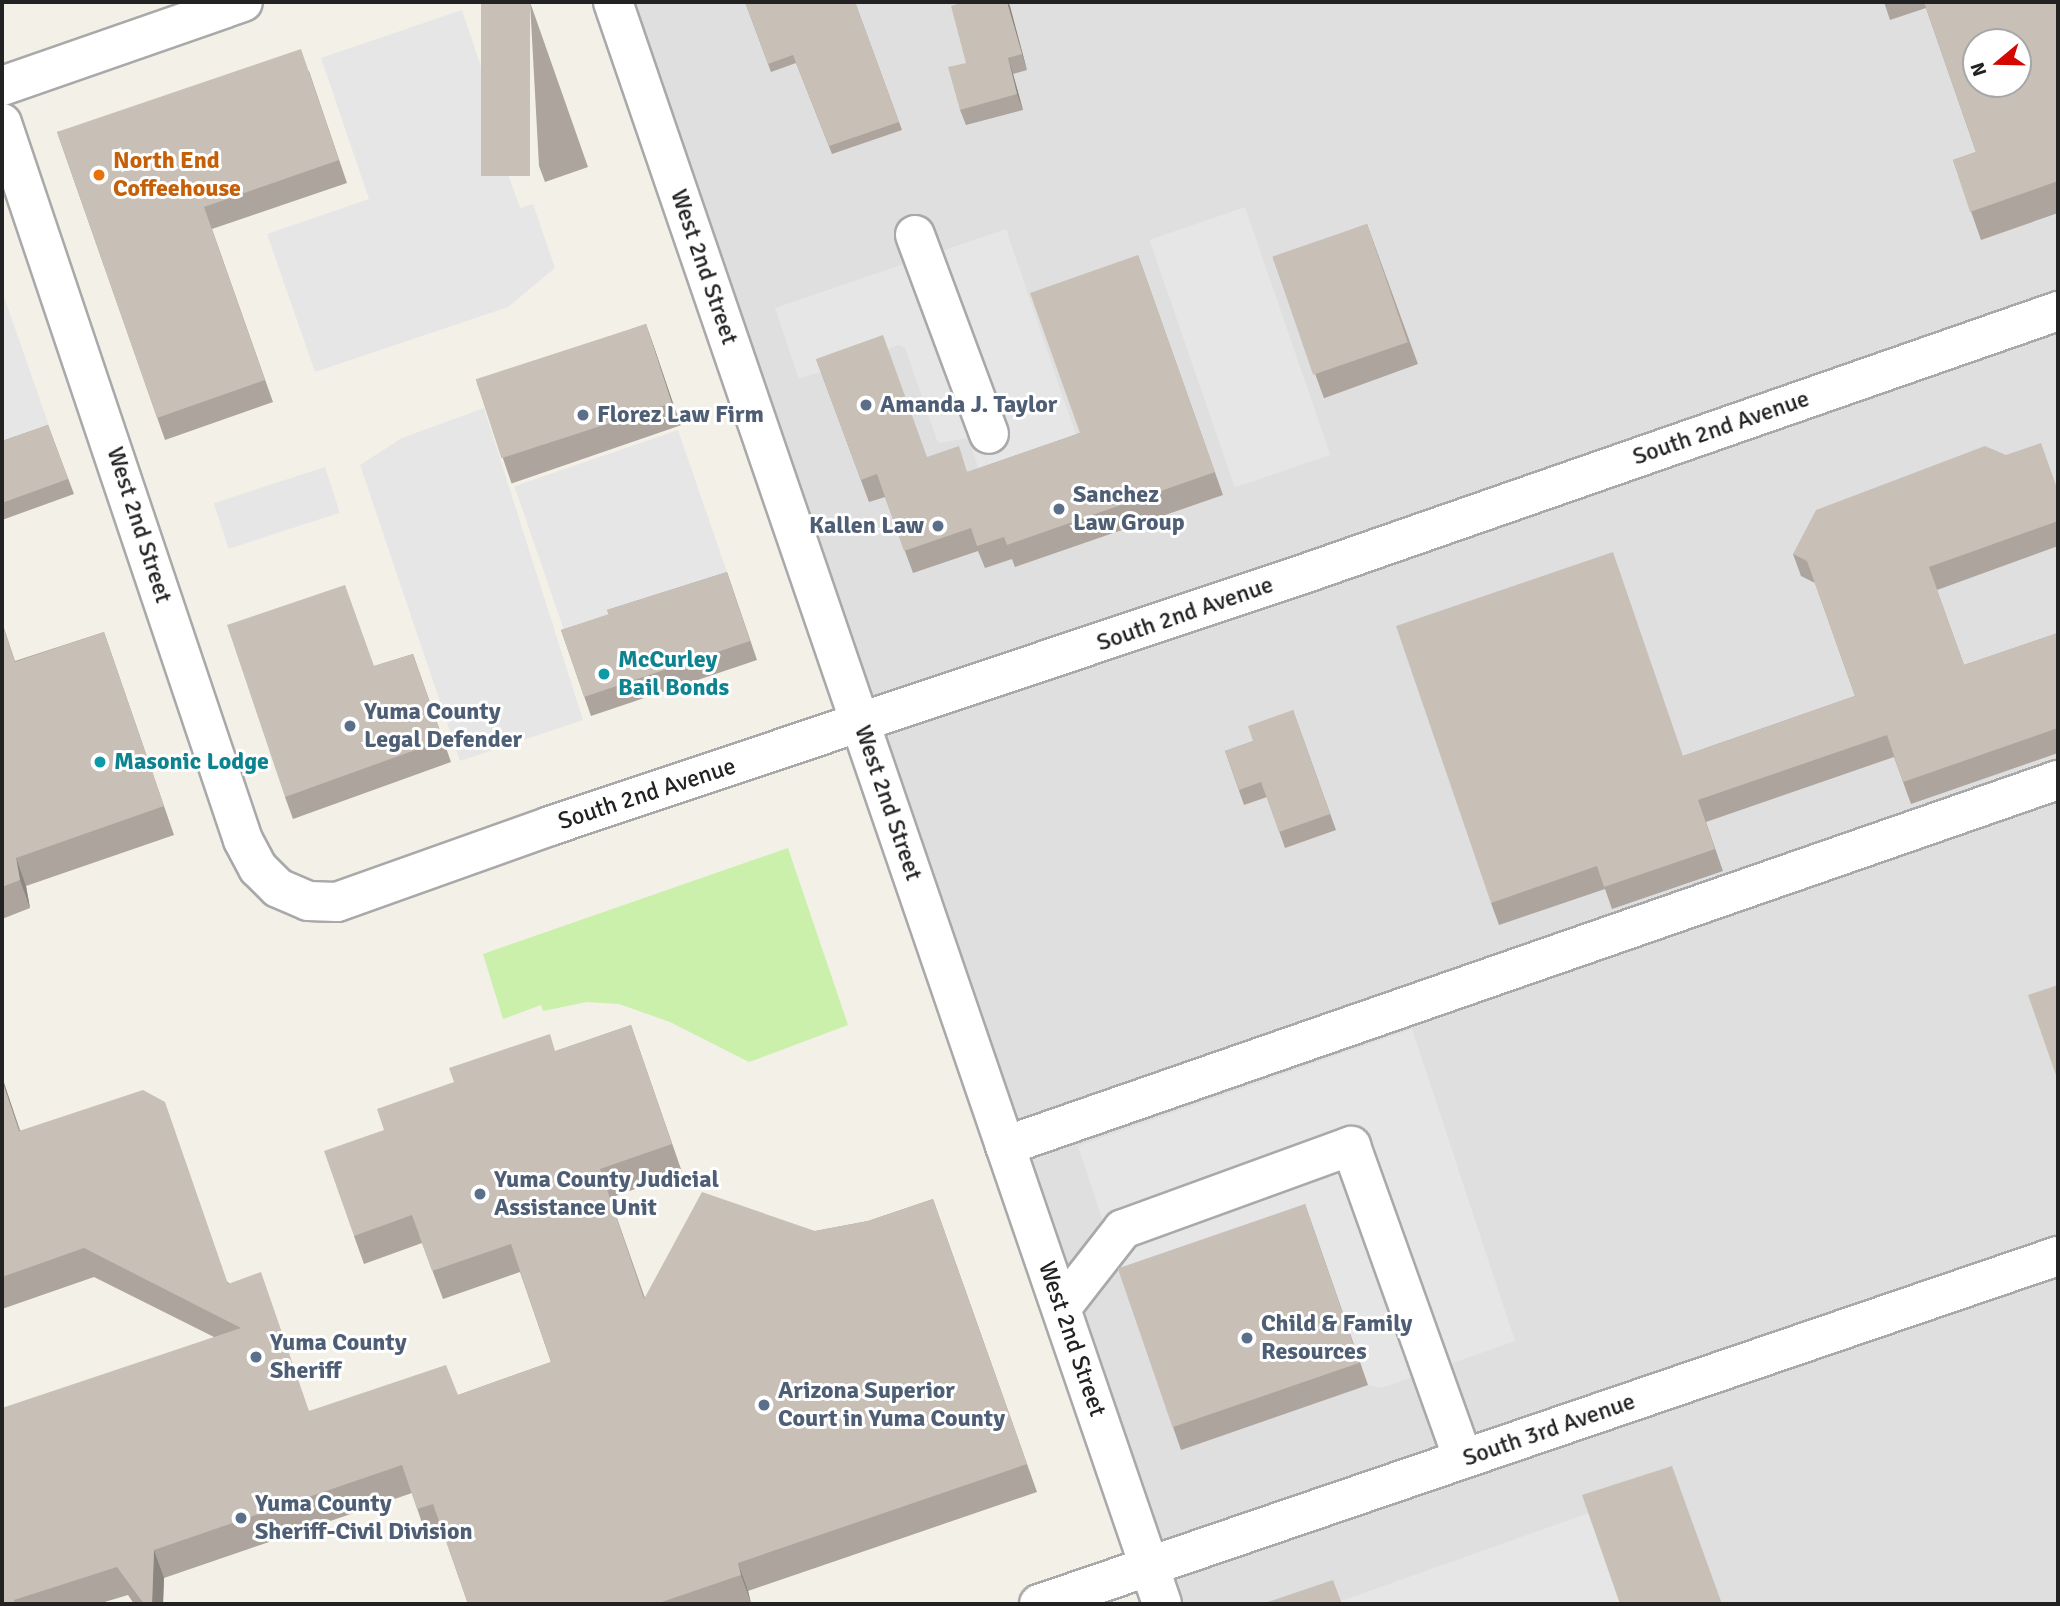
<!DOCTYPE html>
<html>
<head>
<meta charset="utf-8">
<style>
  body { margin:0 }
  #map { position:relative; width:2060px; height:1606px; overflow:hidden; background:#f3f0e8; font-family:Signika,sans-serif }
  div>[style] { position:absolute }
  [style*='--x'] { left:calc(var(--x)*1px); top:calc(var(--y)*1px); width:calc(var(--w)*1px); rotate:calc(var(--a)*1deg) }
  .residential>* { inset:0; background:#e0dfdf }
  .grass>* { inset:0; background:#caf0ab }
  .parking>* { inset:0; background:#e6e6e6; transform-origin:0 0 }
  .roads { filter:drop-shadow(2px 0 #a9a9a9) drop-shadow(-2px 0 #a9a9a9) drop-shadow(0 2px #a9a9a9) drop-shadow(0 -2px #a9a9a9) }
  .minor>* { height:38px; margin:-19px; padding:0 19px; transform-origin:19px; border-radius:19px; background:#fff }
  .wall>* { inset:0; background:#aca49d; transform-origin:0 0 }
  .shaded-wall>* { inset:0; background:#8c8680 }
  .building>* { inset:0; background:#c8bfb7; transform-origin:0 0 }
  .dots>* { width:19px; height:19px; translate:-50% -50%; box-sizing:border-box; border:4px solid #fff; border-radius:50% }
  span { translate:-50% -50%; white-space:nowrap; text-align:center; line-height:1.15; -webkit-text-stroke:6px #fff; paint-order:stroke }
  .food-label { font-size:24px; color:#c56008; font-weight:700 }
  .left { translate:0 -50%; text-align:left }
  .street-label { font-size:24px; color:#222 }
  .service-label { font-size:24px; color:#4e5e75; font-weight:700 }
  .right { translate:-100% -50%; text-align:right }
  .culture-label { font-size:24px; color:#0d838f; font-weight:700 }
  .frame { position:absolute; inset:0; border:4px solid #222; pointer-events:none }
  .north { position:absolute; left:1962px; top:28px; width:70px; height:70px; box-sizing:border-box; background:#fff; border:2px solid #a7a7a7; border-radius:50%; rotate:251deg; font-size:19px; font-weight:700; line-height:28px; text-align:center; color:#222 }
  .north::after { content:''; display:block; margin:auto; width:24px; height:32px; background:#d40800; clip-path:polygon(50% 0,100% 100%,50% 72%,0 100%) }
</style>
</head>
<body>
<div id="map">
  <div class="residential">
    <div style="clip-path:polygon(evenodd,613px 2px,2058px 2px,2058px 1604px,1162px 1604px,613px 2px,1976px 42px,2018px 42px,2018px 84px,1976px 84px,1976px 42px)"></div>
  </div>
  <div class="grass">
    <div style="clip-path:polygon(788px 848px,848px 1025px,749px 1062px,670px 1022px,619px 1004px,587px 1002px,543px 1011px,541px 1005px,503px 1019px,483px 954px)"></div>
  </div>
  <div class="parking">
    <div style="clip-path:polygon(462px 10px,515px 168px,507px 171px,520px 208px,533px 204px,555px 268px,508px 307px,315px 372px,267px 234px,369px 199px,321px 58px)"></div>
    <div style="left:1245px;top:207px;width:262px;height:101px;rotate:71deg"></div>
    <div style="clip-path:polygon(1006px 229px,1079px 444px,982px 478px,968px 438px,938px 443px,905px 348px,899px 345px,799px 379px,775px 308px)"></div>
    <div style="clip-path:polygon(2px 291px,54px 440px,2px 459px)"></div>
    <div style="clip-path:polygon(484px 408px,583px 720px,460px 761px,360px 465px,402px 438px)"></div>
    <div style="left:678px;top:430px;width:170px;height:173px;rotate:71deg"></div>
    <div style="left:325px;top:467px;width:48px;height:117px;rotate:72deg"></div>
    <div style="clip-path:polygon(1412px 1029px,1515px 1341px,1381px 1388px,1368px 1385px,1313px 1226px,1126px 1291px,1078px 1146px)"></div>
    <div style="clip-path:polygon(1589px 1513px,1621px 1604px,1342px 1604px,1341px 1601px)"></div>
  </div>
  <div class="roads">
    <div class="minor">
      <div style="--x:613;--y:2;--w:1693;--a:71.08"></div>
      <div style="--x:2;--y:86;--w:255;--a:-19.2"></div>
      <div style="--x:2;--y:123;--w:756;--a:71.42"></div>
      <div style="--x:243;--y:840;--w:32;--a:62"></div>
      <div style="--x:258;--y:868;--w:28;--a:45"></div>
      <div style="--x:278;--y:888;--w:33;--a:23"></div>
      <div style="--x:308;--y:901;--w:29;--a:2"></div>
      <div style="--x:337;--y:902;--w:226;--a:-19.6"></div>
      <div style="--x:550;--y:826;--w:804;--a:-18.5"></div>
      <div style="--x:1312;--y:571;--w:790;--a:-19.21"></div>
      <div style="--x:915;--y:235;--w:212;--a:69.6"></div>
      <div style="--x:1005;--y:1146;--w:1115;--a:-19.17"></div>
      <div style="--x:1062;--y:1307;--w:99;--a:-52"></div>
      <div style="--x:1123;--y:1229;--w:243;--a:-20"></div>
      <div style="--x:1351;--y:1146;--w:332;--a:70.3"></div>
      <div style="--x:1039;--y:1604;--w:1077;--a:-18.86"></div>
    </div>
  </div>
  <div class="wall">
    <div style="clip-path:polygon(530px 2px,588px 167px,545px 182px,539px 166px)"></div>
    <div style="clip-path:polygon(745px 2px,855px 2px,902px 130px,832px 154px,796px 63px,771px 72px)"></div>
    <div style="clip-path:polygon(964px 2px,1008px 2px,1027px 70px,1013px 74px,1023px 110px,966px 125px,960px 110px,966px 63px)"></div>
    <div style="clip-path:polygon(1884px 2px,2058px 2px,2058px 213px,1981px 240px,1953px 160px,1976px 152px,1926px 8px,1890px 20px)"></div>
    <div style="clip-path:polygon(309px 71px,347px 183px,212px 229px,273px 402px,165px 440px,57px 132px)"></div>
    <div style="left:1367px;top:224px;width:149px;height:100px;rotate:70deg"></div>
    <div style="clip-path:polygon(1138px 255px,1223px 495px,1015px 567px,1012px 559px,985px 568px,978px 551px,913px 573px,885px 497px,869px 502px,816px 359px,927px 457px,968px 472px,1080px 433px)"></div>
    <div style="left:646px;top:324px;width:107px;height:179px;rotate:71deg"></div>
    <div style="clip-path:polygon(48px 425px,74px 494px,2px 520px,2px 441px)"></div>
    <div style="clip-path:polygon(2058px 491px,2058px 546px,1937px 590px,1964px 665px,2058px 633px,2058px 753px,1911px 804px,1894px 757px,1706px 822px,1723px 871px,1612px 909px,1605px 889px,1499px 925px,1491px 903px,1683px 756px,1855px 696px,1815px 583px,1801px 576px,1793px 554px)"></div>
    <div style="clip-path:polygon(727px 572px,757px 660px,591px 716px,561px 630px,609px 615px,607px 610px)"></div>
    <div style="clip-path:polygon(2px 622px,15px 661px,104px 632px,174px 835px,26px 886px,30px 908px,2px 919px)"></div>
    <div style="clip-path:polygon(413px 654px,451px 762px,293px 819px,285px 797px,374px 666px)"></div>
    <div style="clip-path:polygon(1293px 710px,1336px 830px,1285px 848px,1267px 797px,1244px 805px,1225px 751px,1253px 741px)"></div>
    <div style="clip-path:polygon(631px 1025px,682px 1172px,610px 1198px,645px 1298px,815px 1231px,868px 1221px,933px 1199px,1037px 1492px,748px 1591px,751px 1603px,748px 1604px,468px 1604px,443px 1532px,427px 1538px,412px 1493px,164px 1578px,163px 1604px,134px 1604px,128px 1595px,98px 1604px,2px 1604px,214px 1337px,94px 1277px,2px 1309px,2px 1077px,20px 1130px,229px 1283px,309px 1411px,458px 1395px,551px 1362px,520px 1272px,443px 1299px,422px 1243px,364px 1264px,354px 1236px,384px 1130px,556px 1051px)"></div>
    <div style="clip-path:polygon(1305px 1204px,1368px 1385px,1181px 1450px,1173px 1427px)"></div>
  </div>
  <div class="shaded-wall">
    <div style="clip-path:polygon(1007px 2px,1008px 2px,1010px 6px,1027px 70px,1022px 54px)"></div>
    <div style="clip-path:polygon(1008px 58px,1013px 74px,1023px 110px,1017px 94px)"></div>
    <div style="clip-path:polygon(646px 324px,654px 347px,680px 425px,672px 403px)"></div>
    <div style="clip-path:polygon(16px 858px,26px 886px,30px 908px,20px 880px)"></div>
    <div style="clip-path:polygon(2px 1077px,29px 1159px,2px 1080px)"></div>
    <div style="clip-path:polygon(154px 1550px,164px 1578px,163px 1604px,152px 1604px)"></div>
    <div style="clip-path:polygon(738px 1563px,748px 1591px,751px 1603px,741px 1575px)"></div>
  </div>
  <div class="building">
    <div style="left:481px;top:2px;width:49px;height:174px"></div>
    <div style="clip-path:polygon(745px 2px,855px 2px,899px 122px,829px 146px,793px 55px,768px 64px)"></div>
    <div style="clip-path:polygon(964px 2px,1007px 2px,1022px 54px,1008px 58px,1017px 94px,960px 110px,948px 67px,966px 63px,951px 6px)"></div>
    <div style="clip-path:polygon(evenodd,1924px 2px,2058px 2px,2058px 181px,1970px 212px,1953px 160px,1976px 152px,1924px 2px,1976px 42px,2018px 42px,2018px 84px,1976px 84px,1976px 42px)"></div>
    <div style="clip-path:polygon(301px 49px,339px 160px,204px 207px,265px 380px,157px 418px,57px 132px)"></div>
    <div style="left:1367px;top:224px;width:125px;height:100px;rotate:71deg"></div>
    <div style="clip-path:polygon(1138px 255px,1215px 472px,1007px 545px,1004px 537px,977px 546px,971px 528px,904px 551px,877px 474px,861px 480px,816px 359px,883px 335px,927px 457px,959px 446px,967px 472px,1080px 433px,1030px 293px)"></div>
    <div style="left:646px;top:324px;width:83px;height:179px;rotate:72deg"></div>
    <div style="clip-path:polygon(48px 425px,68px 479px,2px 503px,2px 441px)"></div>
    <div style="clip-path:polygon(2041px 443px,2058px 491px,2058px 521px,1929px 567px,1964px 665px,2058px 633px,2058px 728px,1903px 782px,1887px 735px,1698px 800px,1715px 849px,1604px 887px,1597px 866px,1491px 903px,1396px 626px,1613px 552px,1683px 756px,1855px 696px,1807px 561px,1793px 554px,1816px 510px,1985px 446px,2006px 455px)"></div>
    <div style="clip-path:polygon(727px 572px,750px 641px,584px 697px,561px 630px,609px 614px,607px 610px)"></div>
    <div style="clip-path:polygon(345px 585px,374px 666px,413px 654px,443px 740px,285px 797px,227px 625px)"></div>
    <div style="clip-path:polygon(2px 623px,15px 662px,104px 632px,164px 806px,16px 858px,20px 880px,2px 887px)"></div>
    <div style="clip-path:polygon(1293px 710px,1330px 814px,1279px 832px,1261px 782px,1239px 790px,1225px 751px,1253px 741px,1248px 726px)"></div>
    <div style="clip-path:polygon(2058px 985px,2058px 1078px,2057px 1078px,2028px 995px)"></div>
    <div style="clip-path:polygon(631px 1025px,672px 1144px,600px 1169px,644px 1299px,702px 1192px,815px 1231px,868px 1221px,933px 1199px,1027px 1464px,738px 1563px,741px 1575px,656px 1604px,468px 1604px,433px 1504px,417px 1509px,402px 1465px,154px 1550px,152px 1604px,144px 1604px,117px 1567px,14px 1600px,15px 1604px,2px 1604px,2px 1408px,241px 1328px,84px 1248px,2px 1277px,2px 1080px,19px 1131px,143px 1090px,165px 1102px,228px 1284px,261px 1272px,309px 1411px,446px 1365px,458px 1395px,551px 1362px,511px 1244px,432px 1271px,412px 1215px,354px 1236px,324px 1151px,384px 1130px,377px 1109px,454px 1082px,449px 1068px,550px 1034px,555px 1051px)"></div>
    <div style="left:1305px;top:1204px;width:168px;height:198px;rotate:71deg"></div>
    <div style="clip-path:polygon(1672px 1466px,1722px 1604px,1620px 1604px,1582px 1495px)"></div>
    <div style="clip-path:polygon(1333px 1580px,1342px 1604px,1262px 1604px)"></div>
  </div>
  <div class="dots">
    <div style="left:99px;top:175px;background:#e8710a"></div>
    <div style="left:866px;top:405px;background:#5c6f8a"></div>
    <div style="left:583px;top:415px;background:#5c6f8a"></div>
    <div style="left:1059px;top:509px;background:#5c6f8a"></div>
    <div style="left:938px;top:526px;background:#5c6f8a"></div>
    <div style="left:604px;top:674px;background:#0f9aa8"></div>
    <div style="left:350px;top:726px;background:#5c6f8a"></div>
    <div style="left:100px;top:762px;background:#0f9aa8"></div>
    <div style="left:480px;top:1194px;background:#5c6f8a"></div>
    <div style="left:1247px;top:1338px;background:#5c6f8a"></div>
    <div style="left:256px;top:1357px;background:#5c6f8a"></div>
    <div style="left:764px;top:1405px;background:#5c6f8a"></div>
    <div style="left:241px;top:1518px;background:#5c6f8a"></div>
  </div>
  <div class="food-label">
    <span class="left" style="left:113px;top:175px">North End<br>Coffeehouse</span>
  </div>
  <div class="street-label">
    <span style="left:704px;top:267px;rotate:71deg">West 2nd Street</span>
    <span style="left:1721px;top:428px;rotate:-19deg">South 2nd Avenue</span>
    <span style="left:139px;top:525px;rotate:72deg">West 2nd Street</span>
    <span style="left:1185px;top:614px;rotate:-19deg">South 2nd Avenue</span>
    <span style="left:647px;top:794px;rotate:-18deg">South 2nd Avenue</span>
    <span style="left:888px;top:803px;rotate:71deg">West 2nd Street</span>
    <span style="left:1072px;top:1339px;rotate:71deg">West 2nd Street</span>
    <span style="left:1549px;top:1430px;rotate:-19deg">South 3rd Avenue</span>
  </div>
  <div class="service-label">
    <span class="left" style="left:880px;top:405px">Amanda J. Taylor</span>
    <span class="left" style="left:597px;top:415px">Florez Law Firm</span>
    <span class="left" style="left:1073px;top:509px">Sanchez<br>Law Group</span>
    <span class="right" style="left:924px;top:526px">Kallen Law</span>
    <span class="left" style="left:364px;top:726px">Yuma County<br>Legal Defender</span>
    <span class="left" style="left:494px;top:1194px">Yuma County Judicial<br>Assistance Unit</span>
    <span class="left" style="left:1261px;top:1338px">Child &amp; Family<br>Resources</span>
    <span class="left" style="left:270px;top:1357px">Yuma County<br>Sheriff</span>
    <span class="left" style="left:778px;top:1405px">Arizona Superior<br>Court in Yuma County</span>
    <span class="left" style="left:255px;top:1518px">Yuma County<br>Sheriff-Civil Division</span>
  </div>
  <div class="culture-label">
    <span class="left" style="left:618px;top:674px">McCurley<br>Bail Bonds</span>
    <span class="left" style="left:114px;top:762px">Masonic Lodge</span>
  </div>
  <div class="frame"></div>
  <div class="north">N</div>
</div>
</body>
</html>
